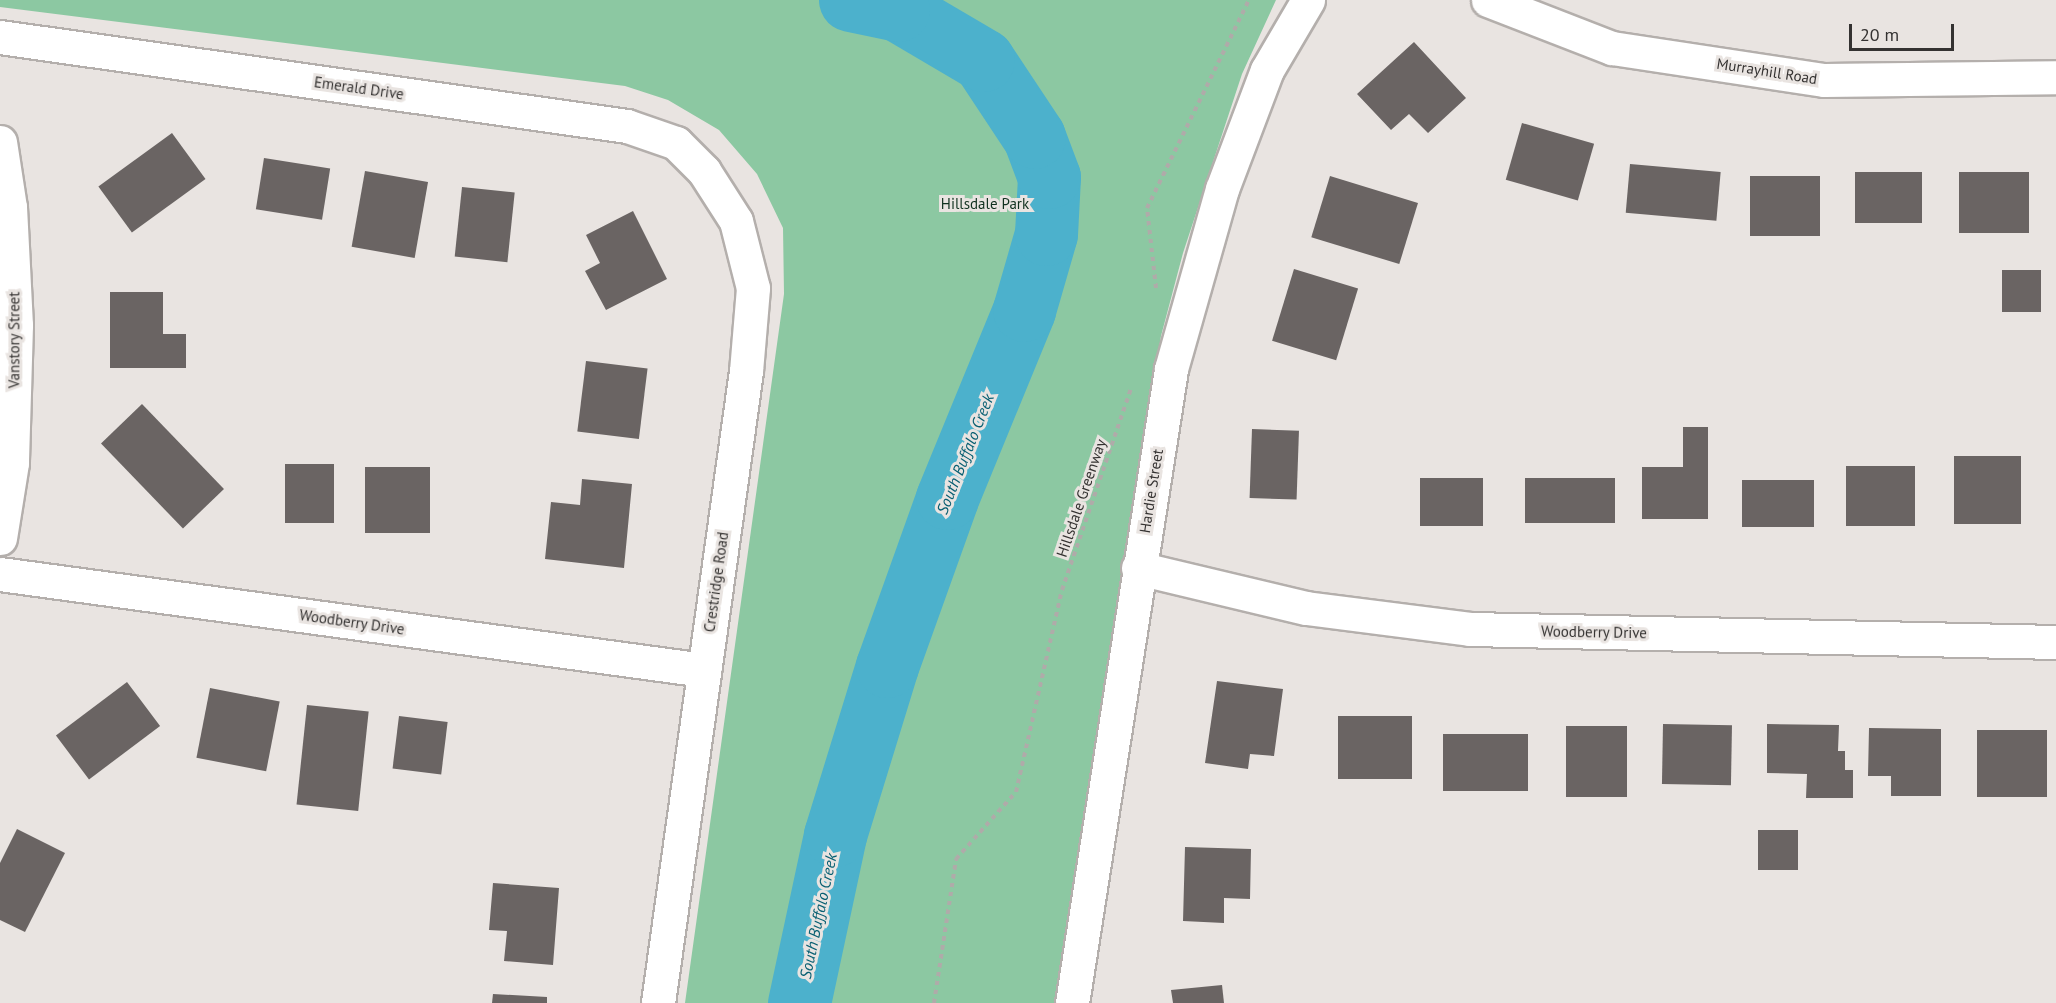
<!DOCTYPE html>
<html>
<head>
<meta charset="utf-8">
<style>
  body { margin:0 }
  #map { position:relative; width:2056px; height:1003px; overflow:hidden; background:#e9e4e1; font-family:"PT Sans",sans-serif }
  div>[style] { position:absolute }
  [style*='--x'] { left:calc(var(--x)*1px); top:calc(var(--y)*1px); width:calc(var(--w)*1px); rotate:calc(var(--a)*1deg) }
  .green>* { inset:0; background:#8cc8a2 }
  .river>* { height:63px; margin:-31.5px; padding:0 31.5px; transform-origin:31.5px; border-radius:31.5px; background:#4cb1cc }
  .building>* { inset:0; background:#6a6463; transform-origin:0 0 }
  .path>* { height:4px; margin-top:-2px; transform-origin:0; background:repeating-linear-gradient(90deg,#afaba9 0 4.5px,transparent 0 9px) }
  .roads { filter:drop-shadow(2px 0 #b4afac) drop-shadow(-2px 0 #b4afac) drop-shadow(0 2px #b4afac) drop-shadow(0 -2px #b4afac) }
  .minor>* { height:33px; margin:-16.5px; padding:0 16.5px; transform-origin:16.5px; border-radius:16.5px; background:#fff }
  .tertiary>* { height:33px; margin:-16.5px; padding:0 16.5px; transform-origin:16.5px; border-radius:16.5px; background:#fff }
  span { translate:-50% -50%; white-space:nowrap; text-align:center; line-height:1.15; -webkit-text-stroke:6px #e9e4e1; paint-order:stroke }
  .street-label { font-size:15px; color:#343231 }
  .park-label { font-size:15px; color:#10311f }
  .water-label { font-size:16px; color:#085f72; font-style:italic }
  .scale { position:absolute; left:1849px; top:24px; width:105px; height:27px; box-sizing:border-box; border:3px solid #343231; border-top:0; padding-left:8px; font-size:18px; line-height:21px; white-space:nowrap; color:#343231; -webkit-text-stroke:4px #e9e4e1; paint-order:stroke }
</style>
</head>
<body>
<div id="map">
  <div class="green">
    <div style="clip-path:polygon(0 0,1276px 0,1242px 74px,1183px 253px,1161px 336px,1055px 1003px,685px 1003px,784px 294px,783px 228px,757px 174px,719px 130px,668px 100px,625px 86px,0 7px)"></div>
  </div>
  <div class="river">
    <div style="--x:799;--y:1003;--w:172;--a:-77.9"></div>
    <div style="--x:835;--y:835;--w:177;--a:-72.9"></div>
    <div style="--x:887;--y:666;--w:178;--a:-70.3"></div>
    <div style="--x:947;--y:498;--w:203;--a:-67.7"></div>
    <div style="--x:1024;--y:310;--w:79;--a:-73.9"></div>
    <div style="--x:1046;--y:234;--w:57;--a:-87"></div>
    <div style="--x:1049;--y:177;--w:43;--a:-110.6"></div>
    <div style="--x:1034;--y:137;--w:92;--a:-123.5"></div>
    <div style="--x:983;--y:60;--w:99;--a:-149.5"></div>
    <div style="--x:898;--y:10;--w:49;--a:-168.2"></div>
  </div>
  <div class="building">
    <div style="clip-path:polygon(1414px 42px,1466px 98px,1428px 133px,1409px 114px,1391px 130px,1357px 94px)"></div>
    <div style="left:1522px;top:123px;width:75px;height:59px;rotate:16deg"></div>
    <div style="left:172px;top:133px;width:57px;height:91px;rotate:54deg"></div>
    <div style="left:264px;top:158px;width:67px;height:52px;rotate:9deg"></div>
    <div style="left:1630px;top:164px;width:91px;height:49px;rotate:5deg"></div>
    <div style="left:365px;top:171px;width:64px;height:77px;rotate:10deg"></div>
    <div style="left:1855px;top:172px;width:67px;height:51px"></div>
    <div style="left:1959px;top:172px;width:70px;height:61px"></div>
    <div style="left:1330px;top:176px;width:92px;height:64px;rotate:17deg"></div>
    <div style="left:1750px;top:176px;width:70px;height:60px"></div>
    <div style="left:462px;top:187px;width:53px;height:70px;rotate:6deg"></div>
    <div style="clip-path:polygon(633px 211px,667px 279px,606px 310px,585px 271px,600px 263px,586px 235px)"></div>
    <div style="left:1294px;top:269px;width:67px;height:75px;rotate:17deg"></div>
    <div style="left:2002px;top:270px;width:39px;height:42px"></div>
    <div style="clip-path:polygon(110px 292px,163px 292px,163px 334px,186px 334px,186px 368px,110px 368px)"></div>
    <div style="left:586px;top:361px;width:62px;height:71px;rotate:7deg"></div>
    <div style="left:142px;top:404px;width:118px;height:57px;rotate:46deg"></div>
    <div style="clip-path:polygon(1683px 427px,1708px 427px,1708px 519px,1642px 519px,1642px 467px,1683px 467px)"></div>
    <div style="left:1252px;top:429px;width:47px;height:69px;rotate:2deg"></div>
    <div style="left:1954px;top:456px;width:67px;height:68px"></div>
    <div style="left:285px;top:464px;width:49px;height:59px"></div>
    <div style="left:1846px;top:466px;width:69px;height:60px"></div>
    <div style="left:365px;top:467px;width:65px;height:66px"></div>
    <div style="left:1420px;top:478px;width:63px;height:48px"></div>
    <div style="left:1525px;top:478px;width:90px;height:45px"></div>
    <div style="clip-path:polygon(582px 479px,632px 484px,624px 568px,545px 559px,551px 502px,580px 505px)"></div>
    <div style="left:1742px;top:480px;width:72px;height:47px"></div>
    <div style="clip-path:polygon(1217px 681px,1283px 689px,1274px 756px,1250px 754px,1248px 769px,1205px 763px)"></div>
    <div style="left:127px;top:682px;width:55px;height:89px;rotate:53deg"></div>
    <div style="left:210px;top:688px;width:71px;height:71px;rotate:11deg"></div>
    <div style="left:307px;top:705px;width:62px;height:100px;rotate:6deg"></div>
    <div style="left:399px;top:716px;width:49px;height:53px;rotate:7deg"></div>
    <div style="left:1338px;top:716px;width:74px;height:63px"></div>
    <div style="left:1663px;top:724px;width:69px;height:60px;rotate:1deg"></div>
    <div style="clip-path:polygon(1767px 724px,1839px 725px,1838px 751px,1845px 751px,1845px 770px,1853px 770px,1853px 798px,1806px 798px,1807px 774px,1767px 773px)"></div>
    <div style="left:1566px;top:726px;width:61px;height:71px"></div>
    <div style="clip-path:polygon(1869px 728px,1941px 729px,1941px 796px,1891px 796px,1891px 776px,1868px 776px)"></div>
    <div style="left:1977px;top:730px;width:70px;height:67px"></div>
    <div style="left:1443px;top:734px;width:85px;height:57px"></div>
    <div style="clip-path:polygon(17px 829px,65px 853px,25px 932px,0 920px,0 863px)"></div>
    <div style="left:1758px;top:830px;width:40px;height:40px"></div>
    <div style="clip-path:polygon(1185px 847px,1251px 849px,1250px 899px,1224px 898px,1224px 923px,1183px 921px)"></div>
    <div style="clip-path:polygon(493px 883px,559px 888px,553px 965px,504px 961px,507px 931px,489px 930px)"></div>
    <div style="clip-path:polygon(1222px 985px,1224px 1003px,1173px 1003px,1171px 990px)"></div>
    <div style="clip-path:polygon(493px 994px,547px 997px,547px 1003px,492px 1003px)"></div>
  </div>
  <div class="path">
    <div style="--x:1156;--y:288;--w:81;--a:-96.4"></div>
    <div style="--x:1147;--y:208;--w:232;--a:-63.9"></div>
    <div style="--x:934;--y:1003;--w:146;--a:-81.3"></div>
    <div style="--x:956;--y:859;--w:90;--a:-48.2"></div>
    <div style="--x:1016;--y:792;--w:207;--a:-77.2"></div>
    <div style="--x:1062;--y:590;--w:213;--a:-71.1"></div>
  </div>
  <div class="roads">
    <div class="minor">
      <div style="--x:1488;--y:0;--w:133;--a:21.2"></div>
      <div style="--x:1612;--y:48;--w:214;--a:8.6"></div>
      <div style="--x:1824;--y:80;--w:232;--a:-0.7"></div>
      <div style="--x:0;--y:37;--w:633;--a:8.08"></div>
      <div style="--x:627;--y:126;--w:52;--a:19.1"></div>
      <div style="--x:676;--y:143;--w:40;--a:45"></div>
      <div style="--x:704;--y:171;--w:59;--a:57.4"></div>
      <div style="--x:736;--y:221;--w:69;--a:75.8"></div>
      <div style="--x:753;--y:288;--w:83;--a:94.8"></div>
      <div style="--x:746;--y:371;--w:638;--a:97.93"></div>
      <div style="--x:1138;--y:568;--w:173;--a:13.4"></div>
      <div style="--x:1306;--y:608;--w:165;--a:7.3"></div>
      <div style="--x:1470;--y:629;--w:586;--a:1.27"></div>
      <div style="--x:0;--y:574;--w:711;--a:7.77"></div>
      <div style="--x:1072;--y:1003;--w:642;--a:-81.12"></div>
      <div style="--x:1171;--y:369;--w:187;--a:-74.2"></div>
      <div style="--x:1222;--y:189;--w:127;--a:-69.3"></div>
      <div style="--x:1267;--y:70;--w:81;--a:-59.6"></div>
    </div>
    <div class="tertiary">
      <div style="--x:0;--y:142;--w:66;--a:81.3"></div>
      <div style="--x:10;--y:207;--w:118;--a:87.1"></div>
      <div style="--x:16;--y:325;--w:138;--a:91.7"></div>
      <div style="--x:12;--y:463;--w:76;--a:99.1"></div>
    </div>
  </div>
  <div class="street-label">
    <span style="left:1767px;top:71px;rotate:9deg">Murrayhill Road</span>
    <span style="left:359px;top:88px;rotate:8deg">Emerald Drive</span>
    <span style="left:14px;top:340px;rotate:-90deg">Vanstory Street</span>
    <span style="left:1151px;top:491px;rotate:-81deg">Hardie Street</span>
    <span style="left:1081px;top:498px;rotate:-71deg">Hillsdale Greenway</span>
    <span style="left:716px;top:582px;rotate:-82deg">Crestridge Road</span>
    <span style="left:352px;top:622px;rotate:8deg">Woodberry Drive</span>
    <span style="left:1594px;top:632px;rotate:1deg">Woodberry Drive</span>
  </div>
  <div class="park-label">
    <span style="left:985px;top:204px">Hillsdale Park</span>
  </div>
  <div class="water-label">
    <span style="left:965px;top:454px;rotate:-68deg">South Buffalo Creek</span>
    <span style="left:818px;top:916px;rotate:-78deg">South Buffalo Creek</span>
  </div>
  <div class="scale">20 m</div>
</div>
</body>
</html>
